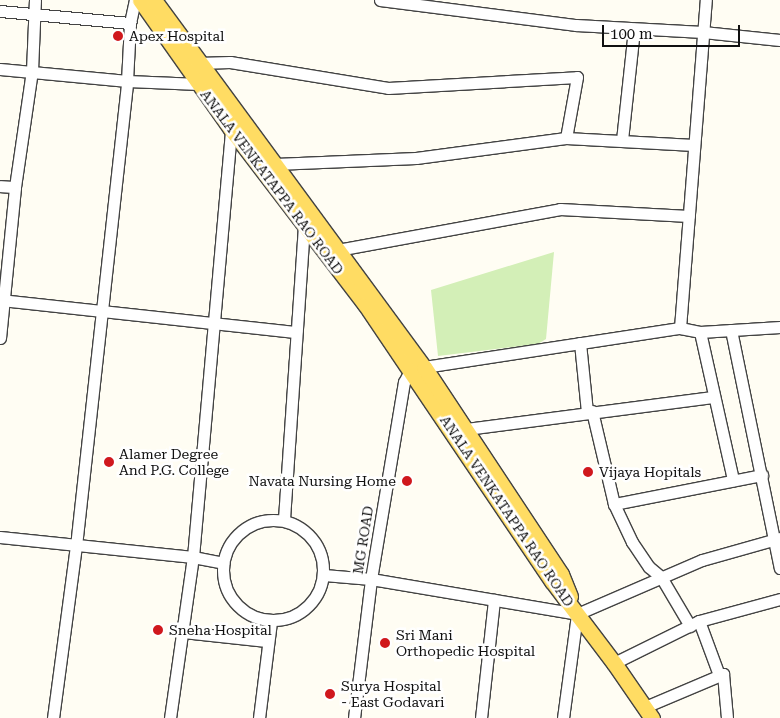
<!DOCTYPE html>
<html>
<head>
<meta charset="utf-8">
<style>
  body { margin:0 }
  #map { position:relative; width:780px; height:718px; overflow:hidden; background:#fffdf3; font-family:"Roboto Serif",serif }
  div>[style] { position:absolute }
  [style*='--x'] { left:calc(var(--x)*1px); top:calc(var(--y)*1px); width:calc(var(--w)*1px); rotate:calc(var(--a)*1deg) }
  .green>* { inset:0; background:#d3efb7 }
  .roads { filter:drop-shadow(1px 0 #434343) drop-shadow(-1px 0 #434343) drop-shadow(0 1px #434343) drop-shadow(0 -1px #434343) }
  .minor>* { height:11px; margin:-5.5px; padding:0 5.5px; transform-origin:5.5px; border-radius:5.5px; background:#fff }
  .minor>.ring { margin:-5.5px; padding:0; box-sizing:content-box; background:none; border:11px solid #fff; border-radius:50% }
  .major>* { height:15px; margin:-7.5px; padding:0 7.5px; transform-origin:7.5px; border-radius:7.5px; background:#ffdc63 }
  .dots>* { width:14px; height:14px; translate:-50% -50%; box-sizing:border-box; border:2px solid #fff; border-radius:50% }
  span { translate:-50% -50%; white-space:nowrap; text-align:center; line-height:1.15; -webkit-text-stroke:5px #fff; paint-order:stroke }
  .poi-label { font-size:14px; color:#101010 }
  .left { translate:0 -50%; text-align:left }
  .right { translate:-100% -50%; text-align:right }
  .street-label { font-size:14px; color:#101010 }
  .scale { position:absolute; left:602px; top:25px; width:138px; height:22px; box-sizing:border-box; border:2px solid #101010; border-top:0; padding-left:6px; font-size:15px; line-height:18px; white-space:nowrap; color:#101010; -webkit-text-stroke:4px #fff; paint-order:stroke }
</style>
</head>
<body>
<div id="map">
  <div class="green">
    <div style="clip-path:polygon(554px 252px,546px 339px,538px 344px,438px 356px,431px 290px)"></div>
  </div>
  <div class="roads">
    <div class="minor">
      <div style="--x:380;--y:0;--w:198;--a:7.3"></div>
      <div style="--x:576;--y:25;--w:127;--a:3.2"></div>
      <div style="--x:703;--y:32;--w:77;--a:5.9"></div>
      <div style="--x:0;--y:11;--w:131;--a:5.3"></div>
      <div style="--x:198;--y:63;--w:32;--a:-2"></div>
      <div style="--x:230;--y:62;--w:160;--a:9.3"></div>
      <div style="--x:388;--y:88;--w:189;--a:-3.3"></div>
      <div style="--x:577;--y:77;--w:62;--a:100.2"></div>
      <div style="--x:0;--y:69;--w:128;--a:5.4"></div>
      <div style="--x:127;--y:81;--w:72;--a:2.4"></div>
      <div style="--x:622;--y:140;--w:112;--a:-83.8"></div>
      <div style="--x:275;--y:164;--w:141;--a:-2.4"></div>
      <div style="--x:416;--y:158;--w:151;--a:-7.6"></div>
      <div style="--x:566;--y:138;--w:128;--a:3.1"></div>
      <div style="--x:0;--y:186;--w:15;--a:4"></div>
      <div style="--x:332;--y:251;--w:232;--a:-10.4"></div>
      <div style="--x:560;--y:209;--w:129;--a:3.1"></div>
      <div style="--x:0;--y:300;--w:298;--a:6.2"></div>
      <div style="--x:680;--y:328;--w:329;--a:-85.5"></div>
      <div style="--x:731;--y:330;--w:243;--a:78.4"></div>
      <div style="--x:700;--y:332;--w:152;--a:77.4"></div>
      <div style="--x:0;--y:338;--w:152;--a:-84.3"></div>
      <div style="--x:15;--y:187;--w:117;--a:-81.7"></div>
      <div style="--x:32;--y:71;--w:71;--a:-87.6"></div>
      <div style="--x:580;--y:343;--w:69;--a:84.2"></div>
      <div style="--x:592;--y:411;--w:96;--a:76.7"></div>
      <div style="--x:614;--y:504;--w:42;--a:64.7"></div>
      <div style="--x:632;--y:542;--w:30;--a:56"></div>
      <div style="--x:649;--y:567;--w:16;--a:40"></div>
      <div style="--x:661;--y:577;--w:57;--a:59.4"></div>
      <div style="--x:466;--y:429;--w:249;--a:-7.4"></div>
      <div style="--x:614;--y:504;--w:151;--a:-11.1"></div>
      <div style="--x:284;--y:519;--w:296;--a:-86.1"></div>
      <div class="ring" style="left:223px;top:520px;width:89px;height:89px"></div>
      <div style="--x:0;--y:537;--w:194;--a:5.9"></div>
      <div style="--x:193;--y:557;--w:31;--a:11"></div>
      <div style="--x:324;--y:575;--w:47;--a:4.9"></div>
      <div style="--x:371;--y:579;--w:209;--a:9.6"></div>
      <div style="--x:577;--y:614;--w:136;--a:-23.4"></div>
      <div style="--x:702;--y:560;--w:81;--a:-15.8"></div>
      <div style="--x:699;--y:621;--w:58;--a:69.7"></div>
      <div style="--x:183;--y:632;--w:84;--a:6.1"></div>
      <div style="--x:614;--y:663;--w:95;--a:-26.3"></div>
      <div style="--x:699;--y:621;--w:84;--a:-15.2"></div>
      <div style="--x:645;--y:707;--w:85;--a:-22.9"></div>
      <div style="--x:723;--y:674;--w:44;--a:84.8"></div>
      <div style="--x:53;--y:718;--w:174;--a:-82.4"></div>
      <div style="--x:76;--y:546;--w:468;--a:-83.7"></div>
      <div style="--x:127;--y:81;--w:58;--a:-87"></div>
      <div style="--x:130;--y:23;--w:24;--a:-78"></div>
      <div style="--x:170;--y:718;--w:163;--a:-81.9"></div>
      <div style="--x:193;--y:557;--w:430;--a:-84.9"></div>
      <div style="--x:231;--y:129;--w:4;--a:-34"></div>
      <div style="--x:259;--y:718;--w:98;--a:-82.9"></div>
      <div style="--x:354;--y:718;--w:140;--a:-83"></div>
      <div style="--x:371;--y:579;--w:200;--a:-80.5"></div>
      <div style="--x:404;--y:382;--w:15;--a:-62"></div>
      <div style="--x:411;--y:369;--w:272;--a:-8.7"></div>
      <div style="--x:680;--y:328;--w:20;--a:11"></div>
      <div style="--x:700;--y:332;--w:80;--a:-3.6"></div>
      <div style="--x:481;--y:718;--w:119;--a:-83.7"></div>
      <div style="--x:563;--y:718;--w:105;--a:-82.3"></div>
    </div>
    <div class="major">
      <div style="--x:140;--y:0;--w:158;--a:54.8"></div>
      <div style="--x:231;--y:129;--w:220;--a:52.6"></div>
      <div style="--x:365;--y:304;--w:334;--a:56"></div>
      <div style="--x:552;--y:581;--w:103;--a:52.9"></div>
      <div style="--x:614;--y:663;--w:67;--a:55.4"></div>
      <div style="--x:154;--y:0;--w:456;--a:53.7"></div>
      <div style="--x:424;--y:367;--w:248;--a:56.5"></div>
      <div style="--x:561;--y:574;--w:24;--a:68"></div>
    </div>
  </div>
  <div class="dots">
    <div style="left:118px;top:36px;background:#d0181d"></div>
    <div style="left:109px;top:462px;background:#d0181d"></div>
    <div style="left:588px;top:472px;background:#d0181d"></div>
    <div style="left:407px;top:481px;background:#d0181d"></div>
    <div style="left:158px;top:630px;background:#d0181d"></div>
    <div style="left:385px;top:643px;background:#d0181d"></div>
    <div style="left:330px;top:694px;background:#d0181d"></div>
  </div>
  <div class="poi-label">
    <span class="left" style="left:129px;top:36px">Apex Hospital</span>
    <span class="left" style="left:119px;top:462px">Alamer Degree<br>And P.G. College</span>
    <span class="left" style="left:599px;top:472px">Vijaya Hopitals</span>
    <span class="right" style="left:396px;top:481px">Navata Nursing Home</span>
    <span class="left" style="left:169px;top:630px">Sneha Hospital</span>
    <span class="left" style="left:396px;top:643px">Sri Mani<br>Orthopedic Hospital</span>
    <span class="left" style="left:341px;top:694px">Surya Hospital<br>- East Godavari</span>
  </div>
  <div class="street-label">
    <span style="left:272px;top:182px;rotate:53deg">ANALA VENKATAPPA RAO ROAD</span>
    <span style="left:507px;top:511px;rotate:56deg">ANALA VENKATAPPA RAO ROAD</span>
    <span style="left:363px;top:540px;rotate:-81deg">MG ROAD</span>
  </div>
  <div class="scale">100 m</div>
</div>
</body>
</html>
